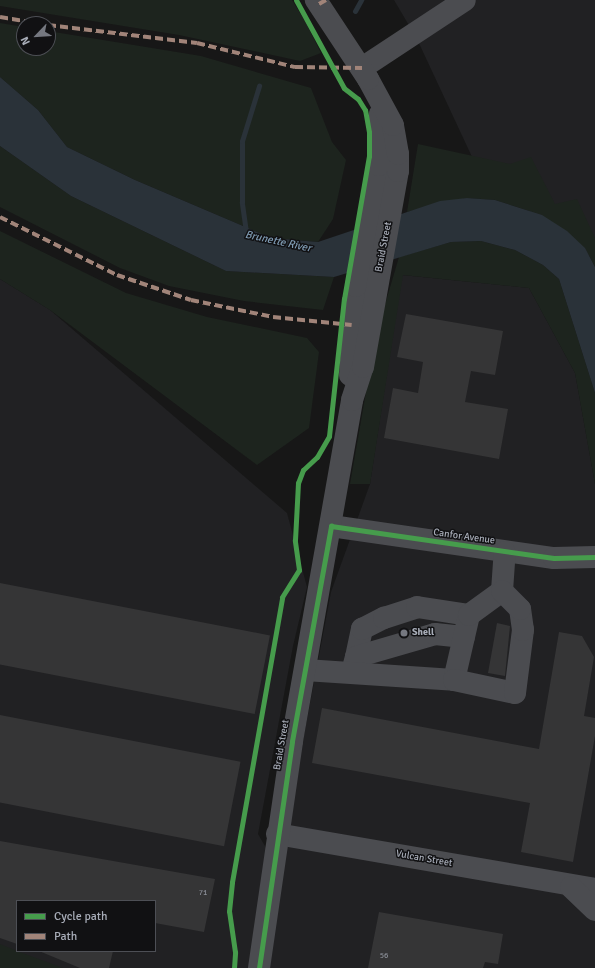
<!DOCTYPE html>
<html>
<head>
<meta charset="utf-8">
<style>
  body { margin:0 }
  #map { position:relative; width:595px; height:968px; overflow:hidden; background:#171717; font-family:Signika,sans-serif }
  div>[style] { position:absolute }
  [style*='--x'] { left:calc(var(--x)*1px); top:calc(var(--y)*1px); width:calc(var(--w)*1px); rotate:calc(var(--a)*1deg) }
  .built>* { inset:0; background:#212123 }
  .green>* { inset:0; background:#1d241e }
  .water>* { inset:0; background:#2a3239 }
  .stream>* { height:5px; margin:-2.5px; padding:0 2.5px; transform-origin:2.5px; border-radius:2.5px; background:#2a3239 }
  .building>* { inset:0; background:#353536; transform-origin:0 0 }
  .minor>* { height:22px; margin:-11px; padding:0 11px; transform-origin:11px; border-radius:11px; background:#4b4c50 }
  .quiet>* { height:4px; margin-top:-2px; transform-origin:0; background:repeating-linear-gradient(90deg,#a18479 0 8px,transparent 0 12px) }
  .cycleway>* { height:5px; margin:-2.5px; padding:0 2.5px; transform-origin:2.5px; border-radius:2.5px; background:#469c4c }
  .dots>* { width:11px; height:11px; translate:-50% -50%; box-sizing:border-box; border:2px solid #111113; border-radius:50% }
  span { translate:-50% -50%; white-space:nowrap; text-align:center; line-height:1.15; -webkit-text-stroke:3px #111113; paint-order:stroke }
  .number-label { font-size:8px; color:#8b8f98 }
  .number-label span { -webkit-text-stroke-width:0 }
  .street-label { font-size:10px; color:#a8adb8 }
  .poi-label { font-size:10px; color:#a8adb8; font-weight:700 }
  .left { translate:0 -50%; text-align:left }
  .water-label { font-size:11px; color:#7f9bb3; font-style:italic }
  .legend { position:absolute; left:16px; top:900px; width:140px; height:52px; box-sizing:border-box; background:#111113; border:1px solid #4d4f55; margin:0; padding:5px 7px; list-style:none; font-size:12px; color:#a8adb8 }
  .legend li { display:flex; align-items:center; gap:8px; height:20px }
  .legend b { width:20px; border:1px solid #4d4f55 }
  .north { position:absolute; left:16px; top:16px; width:40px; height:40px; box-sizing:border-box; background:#111113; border:1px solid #4d4f55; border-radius:50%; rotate:245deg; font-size:11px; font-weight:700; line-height:16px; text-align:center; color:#a8adb8 }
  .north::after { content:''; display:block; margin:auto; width:14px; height:18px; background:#757880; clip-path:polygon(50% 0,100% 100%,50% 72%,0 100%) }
</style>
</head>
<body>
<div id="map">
  <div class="built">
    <div style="clip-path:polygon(394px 0,595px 0,595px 260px,480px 174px,417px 39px)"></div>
    <div style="clip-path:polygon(evenodd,402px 275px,529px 288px,575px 373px,595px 484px,595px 968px,39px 968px,0 952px,0 279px,50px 310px,287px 513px,307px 587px,293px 646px,258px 834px,281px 874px,295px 783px,331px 592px,370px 484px,402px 275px,17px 901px,155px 901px,155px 951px,17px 951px,17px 901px)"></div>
  </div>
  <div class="green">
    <div style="clip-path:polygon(0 0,292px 0,305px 21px,321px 53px,300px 61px,179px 35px,0 6px)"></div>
    <div style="clip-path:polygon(0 23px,24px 27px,24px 48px,48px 48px,48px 31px,201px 56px,311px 88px,332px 142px,346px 160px,333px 219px,318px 242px,271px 238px,135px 180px,67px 147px,38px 110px,0 77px)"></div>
    <div style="clip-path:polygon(418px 144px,510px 164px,531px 157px,555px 204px,577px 199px,595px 238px,595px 267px,585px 248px,542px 215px,495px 200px,467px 198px,407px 212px)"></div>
    <div style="clip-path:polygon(0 146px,71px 196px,226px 271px,334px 277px,323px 310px,244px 301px,169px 286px,120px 268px,0 207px)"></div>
    <div style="clip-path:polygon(0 231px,126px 293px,207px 317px,307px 338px,319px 352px,309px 428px,257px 465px,50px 310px,0 279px)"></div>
    <div style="clip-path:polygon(481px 241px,515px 250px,543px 265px,559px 279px,595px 393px,595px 484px,575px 373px,529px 288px,403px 275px,370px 484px,350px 484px,376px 335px,399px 257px,451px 242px)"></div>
    <div style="clip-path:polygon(0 944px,17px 951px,63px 968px,0 968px)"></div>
  </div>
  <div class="water">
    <div style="clip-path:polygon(0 77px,38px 110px,67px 147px,135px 180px,271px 238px,318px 242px,440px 201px,467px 198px,495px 200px,542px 215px,567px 231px,585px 248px,595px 267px,595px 393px,559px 279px,543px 265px,515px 250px,481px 241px,451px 242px,334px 277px,226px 271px,71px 196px,0 146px)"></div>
  </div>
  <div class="stream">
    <div style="--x:355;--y:11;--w:13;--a:-61"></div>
    <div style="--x:246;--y:232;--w:30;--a:-98"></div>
    <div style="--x:242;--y:202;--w:61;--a:-90"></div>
    <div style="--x:242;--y:141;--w:58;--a:-72.8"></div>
  </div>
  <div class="building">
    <div style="clip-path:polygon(406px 314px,503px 331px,495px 375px,471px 371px,465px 402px,508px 409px,499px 459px,384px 438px,393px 388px,418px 393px,423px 362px,397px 357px)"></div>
    <div style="left:0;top:583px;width:275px;height:80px;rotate:11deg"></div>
    <div style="clip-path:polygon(497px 623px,510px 626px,505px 676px,488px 673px)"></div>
    <div style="clip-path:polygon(559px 632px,582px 636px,594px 657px,584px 716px,595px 718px,595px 736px,573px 862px,521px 852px,530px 803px,312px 763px,322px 708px,539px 749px)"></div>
    <div style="left:0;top:715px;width:245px;height:86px;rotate:11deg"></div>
    <div style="clip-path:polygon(0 841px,215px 879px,204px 932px,155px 923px,155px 901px,17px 901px,17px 944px,0 938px)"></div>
    <div style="clip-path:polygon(379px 912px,503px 934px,498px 964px,485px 962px,483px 968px,368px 968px)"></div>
    <div style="clip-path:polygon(39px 951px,113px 951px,109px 968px,80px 968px)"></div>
  </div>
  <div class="minor">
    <div style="--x:362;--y:68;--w:123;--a:-33.4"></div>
    <div style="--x:350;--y:375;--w:89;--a:-86.1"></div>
    <div style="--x:356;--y:286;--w:123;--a:-79.2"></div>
    <div style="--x:379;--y:165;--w:51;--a:-88.9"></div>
    <div style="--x:331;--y:526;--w:225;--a:8.2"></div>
    <div style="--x:554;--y:558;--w:41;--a:-1.4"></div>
    <div style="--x:356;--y:657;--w:29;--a:-78"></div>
    <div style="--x:362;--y:629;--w:25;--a:-27"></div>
    <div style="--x:384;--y:618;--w:35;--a:-18"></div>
    <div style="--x:417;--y:607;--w:53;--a:8.7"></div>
    <div style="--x:353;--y:668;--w:11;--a:-75"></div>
    <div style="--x:356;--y:657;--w:82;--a:-16.2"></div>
    <div style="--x:435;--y:634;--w:29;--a:6"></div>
    <div style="--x:305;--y:670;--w:149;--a:3.8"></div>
    <div style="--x:454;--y:680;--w:67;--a:-77"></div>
    <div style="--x:469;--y:615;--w:41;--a:-36"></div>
    <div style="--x:502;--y:591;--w:39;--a:-86"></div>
    <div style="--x:454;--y:680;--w:62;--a:12"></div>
    <div style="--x:515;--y:693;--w:64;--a:-82.8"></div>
    <div style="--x:523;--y:630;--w:21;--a:-98"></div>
    <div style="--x:520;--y:609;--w:25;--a:-135"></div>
    <div style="--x:277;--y:834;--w:323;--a:9.8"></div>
    <div style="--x:571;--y:887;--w:33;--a:44"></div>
    <div style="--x:259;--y:968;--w:229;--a:-81.7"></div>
    <div style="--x:292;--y:741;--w:346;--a:-80"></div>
    <div style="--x:352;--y:400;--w:35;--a:-72"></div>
    <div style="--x:363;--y:367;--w:199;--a:-79.9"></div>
    <div style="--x:398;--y:171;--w:17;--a:-90"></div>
    <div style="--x:398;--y:154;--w:29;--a:-100"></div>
    <div style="--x:393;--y:125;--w:52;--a:-118.5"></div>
    <div style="--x:368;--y:79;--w:95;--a:-123.4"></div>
  </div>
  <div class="quiet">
    <div style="--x:319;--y:4;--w:8;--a:-30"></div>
    <div style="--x:0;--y:17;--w:42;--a:9.7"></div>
    <div style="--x:48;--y:25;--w:150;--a:6.9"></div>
    <div style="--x:197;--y:43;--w:101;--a:13.8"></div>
    <div style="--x:295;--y:67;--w:67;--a:0.9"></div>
    <div style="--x:0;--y:217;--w:131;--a:26.4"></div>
    <div style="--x:117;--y:275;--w:78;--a:18.7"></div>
    <div style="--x:191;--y:300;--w:84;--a:11.7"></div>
    <div style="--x:273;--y:317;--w:79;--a:5.8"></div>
  </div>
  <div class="cycleway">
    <div style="--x:234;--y:968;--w:16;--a:-86"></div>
    <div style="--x:235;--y:952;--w:41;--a:-98.3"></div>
    <div style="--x:229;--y:911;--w:29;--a:-84"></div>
    <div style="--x:232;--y:882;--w:289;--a:-80"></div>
    <div style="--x:282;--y:597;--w:32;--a:-58"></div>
    <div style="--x:299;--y:570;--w:30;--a:-98"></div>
    <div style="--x:295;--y:540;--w:57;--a:-87"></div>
    <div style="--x:298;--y:483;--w:14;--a:-69"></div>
    <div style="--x:303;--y:470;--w:19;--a:-43"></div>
    <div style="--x:317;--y:457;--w:24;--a:-60"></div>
    <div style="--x:329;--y:436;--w:138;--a:-83.8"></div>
    <div style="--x:344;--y:299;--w:145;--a:-80.1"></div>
    <div style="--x:369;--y:156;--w:24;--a:-90"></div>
    <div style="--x:369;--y:132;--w:22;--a:-100"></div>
    <div style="--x:365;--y:110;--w:13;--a:-122"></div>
    <div style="--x:358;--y:99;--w:18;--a:-142"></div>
    <div style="--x:344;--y:88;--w:100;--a:-118.6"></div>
    <div style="--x:259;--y:968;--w:229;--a:-81.7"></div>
    <div style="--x:292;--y:741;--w:219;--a:-79.7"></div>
    <div style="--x:331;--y:526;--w:225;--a:8.2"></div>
    <div style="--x:554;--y:558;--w:41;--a:-1.4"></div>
  </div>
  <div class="dots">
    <div style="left:404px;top:633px;background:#757880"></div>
  </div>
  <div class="number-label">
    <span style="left:203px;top:893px">71</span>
    <span style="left:384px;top:956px">56</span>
  </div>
  <div class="street-label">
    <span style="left:384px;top:247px;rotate:-79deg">Braid Street</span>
    <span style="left:464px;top:537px;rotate:8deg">Canfor Avenue</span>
    <span style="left:282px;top:745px;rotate:-80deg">Braid Street</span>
    <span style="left:424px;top:859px;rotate:10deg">Vulcan Street</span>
  </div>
  <div class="poi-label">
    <span class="left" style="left:412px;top:633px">Shell</span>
  </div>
  <div class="water-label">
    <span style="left:278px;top:242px;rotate:12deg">Brunette River</span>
  </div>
  <ul class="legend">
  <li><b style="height:5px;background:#469c4c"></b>Cycle path</li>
  <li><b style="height:5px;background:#a18479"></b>Path</li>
  </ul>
  <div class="north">N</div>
</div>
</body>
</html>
